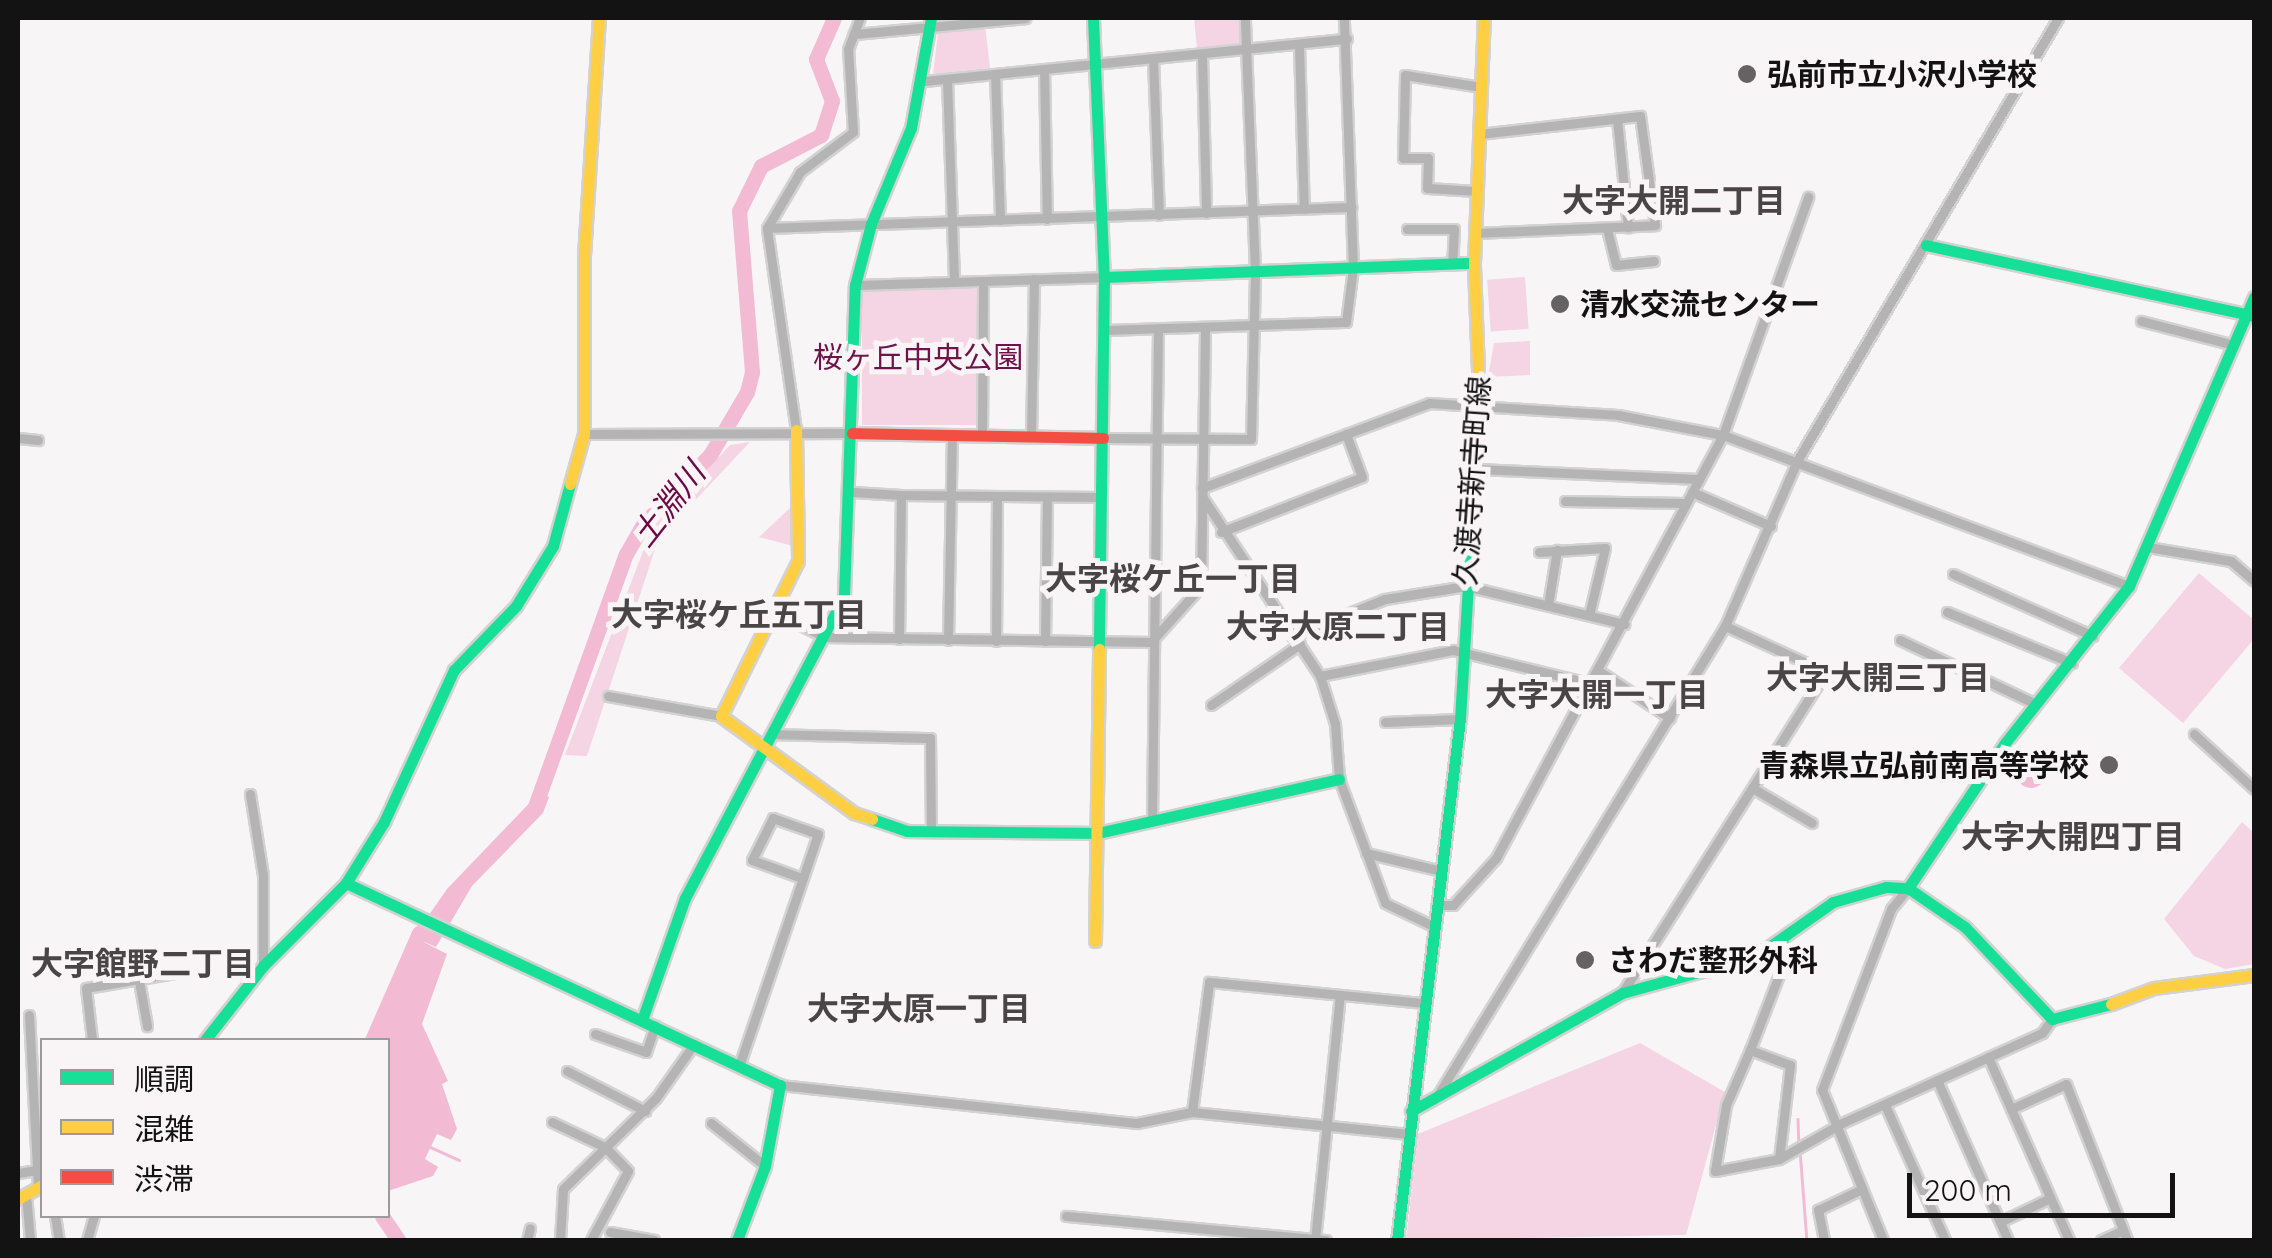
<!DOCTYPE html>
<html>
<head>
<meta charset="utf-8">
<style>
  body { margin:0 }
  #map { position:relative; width:2272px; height:1258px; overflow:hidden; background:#f8f5f6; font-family:Quicksand,"Noto Sans JP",sans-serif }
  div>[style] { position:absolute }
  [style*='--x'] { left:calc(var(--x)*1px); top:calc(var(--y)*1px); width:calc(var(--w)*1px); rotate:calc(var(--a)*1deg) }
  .green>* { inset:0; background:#f5d4e3; transform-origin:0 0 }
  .water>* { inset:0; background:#f3bad4 }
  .round { border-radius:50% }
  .stream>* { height:2.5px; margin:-1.25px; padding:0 1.25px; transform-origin:1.25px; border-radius:1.25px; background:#f3bad4 }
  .river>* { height:15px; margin:-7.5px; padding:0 7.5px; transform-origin:7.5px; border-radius:7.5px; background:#f3bad4 }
  .roads { filter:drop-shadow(2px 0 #d3d2d2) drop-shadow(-2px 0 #d3d2d2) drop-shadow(0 2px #d3d2d2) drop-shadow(0 -2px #d3d2d2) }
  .street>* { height:9px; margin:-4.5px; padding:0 4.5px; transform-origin:4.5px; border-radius:4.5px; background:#b4b4b4 }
  .fast>* { height:11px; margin:-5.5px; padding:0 5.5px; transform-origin:5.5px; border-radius:5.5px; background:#16e098 }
  .slow>* { height:11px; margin:-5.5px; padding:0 5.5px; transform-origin:5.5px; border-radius:5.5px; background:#ffcf43 }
  .jam>* { height:11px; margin:-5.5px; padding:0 5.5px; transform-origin:5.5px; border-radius:5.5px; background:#f24e42 }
  .dots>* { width:28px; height:28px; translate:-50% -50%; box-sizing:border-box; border:5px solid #f9f4f6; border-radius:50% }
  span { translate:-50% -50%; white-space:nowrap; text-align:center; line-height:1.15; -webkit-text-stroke:10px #f9f4f6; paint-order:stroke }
  .poi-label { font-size:30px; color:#141313; font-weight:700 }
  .left { translate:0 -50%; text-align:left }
  .right { translate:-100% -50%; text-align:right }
  .park-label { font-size:30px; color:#70134a }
  .street-label { font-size:30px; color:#141313 }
  .neighbourhood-label { font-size:32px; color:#494547; font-weight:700 }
  .water-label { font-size:32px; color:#6a0a45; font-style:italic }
  .frame { position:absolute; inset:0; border:20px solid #141313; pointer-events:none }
  .legend { position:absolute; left:40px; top:1038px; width:350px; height:180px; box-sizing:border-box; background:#f9f4f6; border:2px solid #9d9a9b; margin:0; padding:12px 18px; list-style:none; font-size:30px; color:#141313 }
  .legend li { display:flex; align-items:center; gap:20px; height:50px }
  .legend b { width:50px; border:2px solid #9d9a9b }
  .scale { position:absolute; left:1907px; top:1173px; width:268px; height:45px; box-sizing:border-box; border:5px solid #141313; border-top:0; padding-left:12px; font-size:30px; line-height:35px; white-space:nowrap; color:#141313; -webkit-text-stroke:8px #f9f4f6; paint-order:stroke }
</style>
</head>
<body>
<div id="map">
  <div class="green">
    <div style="clip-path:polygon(1194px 18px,1241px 18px,1244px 43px,1197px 48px)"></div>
    <div style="clip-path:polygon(985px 25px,990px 68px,933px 74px,938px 33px)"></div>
    <div style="left:1525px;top:277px;width:52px;height:38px;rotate:86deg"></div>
    <div style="left:979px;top:289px;width:136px;height:117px;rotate:90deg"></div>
    <div style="clip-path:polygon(1530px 341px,1530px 375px,1488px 377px,1494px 343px)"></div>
    <div style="clip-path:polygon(750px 442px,658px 540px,587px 756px,565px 755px,652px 528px,730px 445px)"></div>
    <div style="clip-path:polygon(791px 507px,793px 546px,759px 537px)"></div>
    <div style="clip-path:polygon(2199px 573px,2254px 620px,2254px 639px,2183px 723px,2119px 668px)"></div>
    <div style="clip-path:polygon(2242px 822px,2254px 833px,2254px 964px,2225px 969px,2194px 956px,2164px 919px)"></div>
    <div style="clip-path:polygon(1640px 1043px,1725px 1092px,1686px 1235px,1406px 1240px,1418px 1134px)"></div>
  </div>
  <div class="water">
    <div class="round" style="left:2016px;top:758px;width:30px;height:30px"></div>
    <div style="clip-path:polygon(540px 792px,549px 797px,543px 813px,472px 886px,436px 947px,420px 940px,447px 954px,422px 1024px,448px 1081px,442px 1084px,457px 1129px,451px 1140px,437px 1134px,425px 1159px,438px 1167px,433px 1176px,388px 1191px,388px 1040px,374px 1040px,383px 1010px,422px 925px,447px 889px)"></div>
  </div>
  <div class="stream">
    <div style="--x:1798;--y:1119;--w:23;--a:88"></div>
    <div style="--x:428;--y:1146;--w:34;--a:24"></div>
    <div style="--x:1800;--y:1150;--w:90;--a:85.6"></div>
  </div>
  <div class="river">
    <div style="--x:534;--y:809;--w:271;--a:-70.2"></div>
    <div style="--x:626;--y:554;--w:36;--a:-60"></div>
    <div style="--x:644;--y:523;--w:95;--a:-45.9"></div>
    <div style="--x:710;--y:455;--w:73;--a:-59.6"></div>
    <div style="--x:747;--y:392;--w:21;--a:-76"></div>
    <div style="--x:752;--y:372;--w:162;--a:-94.6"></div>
    <div style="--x:739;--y:211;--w:50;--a:-63.9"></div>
    <div style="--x:761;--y:166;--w:68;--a:-27.3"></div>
    <div style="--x:821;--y:135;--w:36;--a:-72"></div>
    <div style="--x:832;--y:101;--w:45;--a:-110.9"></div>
    <div style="--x:816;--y:59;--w:45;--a:-66.3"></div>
    <div style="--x:372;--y:1040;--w:117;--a:-66.3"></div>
    <div style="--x:419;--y:933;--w:13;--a:-32"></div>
    <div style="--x:382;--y:1216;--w:29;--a:56"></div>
  </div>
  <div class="roads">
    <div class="street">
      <div style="--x:854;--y:34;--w:172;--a:-5.3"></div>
      <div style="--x:1299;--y:45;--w:164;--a:88.3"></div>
      <div style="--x:1202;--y:55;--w:158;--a:88.5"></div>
      <div style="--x:1153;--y:59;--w:156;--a:87.8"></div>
      <div style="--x:1044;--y:69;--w:150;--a:88.9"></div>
      <div style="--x:995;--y:74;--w:146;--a:88"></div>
      <div style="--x:947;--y:79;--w:202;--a:88"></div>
      <div style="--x:924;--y:81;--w:425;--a:-5.7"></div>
      <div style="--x:1617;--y:119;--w:109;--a:84.2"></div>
      <div style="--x:1476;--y:191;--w:49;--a:-176.5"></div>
      <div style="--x:1427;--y:188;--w:30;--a:-88"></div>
      <div style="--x:1428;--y:158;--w:25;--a:180"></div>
      <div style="--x:1403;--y:158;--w:83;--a:-88.6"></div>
      <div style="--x:1405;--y:75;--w:77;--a:9"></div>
      <div style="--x:767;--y:228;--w:585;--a:-2.06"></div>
      <div style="--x:1407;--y:229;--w:47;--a:0"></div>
      <div style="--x:1454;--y:229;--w:35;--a:93"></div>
      <div style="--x:1607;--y:229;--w:37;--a:76"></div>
      <div style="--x:1616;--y:265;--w:38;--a:-6"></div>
      <div style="--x:1475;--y:233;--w:180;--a:-2.5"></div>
      <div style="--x:1655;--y:225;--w:110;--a:-97.8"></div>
      <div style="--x:1640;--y:116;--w:162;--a:173.6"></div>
      <div style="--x:855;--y:285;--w:249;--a:-1.8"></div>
      <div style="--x:2141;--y:321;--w:92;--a:14.5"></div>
      <div style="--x:1103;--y:330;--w:243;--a:-1.9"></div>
      <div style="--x:1346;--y:322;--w:54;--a:-82.6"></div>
      <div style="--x:1353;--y:268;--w:250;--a:-92.1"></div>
      <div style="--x:796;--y:430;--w:204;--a:-98.2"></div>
      <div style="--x:767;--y:228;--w:65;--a:-59.5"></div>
      <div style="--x:800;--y:172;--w:66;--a:-37"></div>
      <div style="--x:853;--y:132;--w:83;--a:-93.4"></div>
      <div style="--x:848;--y:49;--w:33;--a:-69"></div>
      <div style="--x:584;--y:434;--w:268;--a:-0.2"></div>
      <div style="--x:982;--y:436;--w:155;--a:-89.6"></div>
      <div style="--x:1031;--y:436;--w:157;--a:-88.9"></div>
      <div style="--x:18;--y:438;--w:20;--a:6"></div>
      <div style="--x:1103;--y:438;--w:148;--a:0.4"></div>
      <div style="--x:1251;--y:439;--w:168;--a:-88.6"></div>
      <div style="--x:1255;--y:271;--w:253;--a:-92.3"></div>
      <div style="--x:1477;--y:469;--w:222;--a:2.6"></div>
      <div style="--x:1202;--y:488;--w:242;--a:-20.5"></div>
      <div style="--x:1429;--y:403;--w:189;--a:3.6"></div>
      <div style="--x:1618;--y:415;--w:107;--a:10.8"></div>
      <div style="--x:1723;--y:435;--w:433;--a:20.4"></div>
      <div style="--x:853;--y:492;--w:48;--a:3.6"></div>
      <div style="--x:901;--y:495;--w:144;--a:90.8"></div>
      <div style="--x:1692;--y:492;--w:86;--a:23.3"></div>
      <div style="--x:901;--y:495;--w:200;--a:0.6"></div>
      <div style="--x:1203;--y:498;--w:213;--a:56.7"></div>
      <div style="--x:1320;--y:676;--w:50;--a:72.6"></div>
      <div style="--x:1335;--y:724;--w:55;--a:85.8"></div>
      <div style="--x:1339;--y:779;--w:132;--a:69.6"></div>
      <div style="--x:1385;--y:903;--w:55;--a:25.6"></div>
      <div style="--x:1565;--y:501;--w:119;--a:1"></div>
      <div style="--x:1221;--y:532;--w:151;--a:-21.3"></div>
      <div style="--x:1362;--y:477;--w:46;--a:-110.4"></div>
      <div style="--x:2148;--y:547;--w:84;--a:9.6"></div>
      <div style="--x:2231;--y:561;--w:30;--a:41"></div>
      <div style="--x:1539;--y:552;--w:66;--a:-3.5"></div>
      <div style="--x:1605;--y:548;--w:69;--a:103.4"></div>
      <div style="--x:1953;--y:574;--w:153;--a:23.9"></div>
      <div style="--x:1548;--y:605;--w:56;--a:-80.7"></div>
      <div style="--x:1947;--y:612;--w:135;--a:22.2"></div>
      <div style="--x:776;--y:613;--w:55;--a:26.1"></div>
      <div style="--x:825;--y:637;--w:326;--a:0.9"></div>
      <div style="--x:1151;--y:642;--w:75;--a:-48.2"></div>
      <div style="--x:1201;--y:586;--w:259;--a:-89.1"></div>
      <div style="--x:1292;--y:636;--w:100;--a:-21.7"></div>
      <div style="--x:1385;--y:599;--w:82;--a:-9.1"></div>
      <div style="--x:1466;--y:586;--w:163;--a:13.5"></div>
      <div style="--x:948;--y:640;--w:205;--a:-88.9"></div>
      <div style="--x:1900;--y:640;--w:150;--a:25.2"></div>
      <div style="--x:996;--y:641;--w:144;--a:-89.6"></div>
      <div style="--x:1045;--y:641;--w:144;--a:-89.2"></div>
      <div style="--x:1599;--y:671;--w:85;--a:33.5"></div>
      <div style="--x:1320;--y:676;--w:136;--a:-11.1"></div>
      <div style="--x:1453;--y:650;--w:144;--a:13.7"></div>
      <div style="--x:608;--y:696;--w:115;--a:10"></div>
      <div style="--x:1211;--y:705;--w:108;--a:-34.4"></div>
      <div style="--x:1385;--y:722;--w:75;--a:-2.3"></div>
      <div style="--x:774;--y:734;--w:156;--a:1.5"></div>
      <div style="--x:930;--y:738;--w:94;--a:89.4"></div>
      <div style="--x:2194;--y:734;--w:81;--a:42.5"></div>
      <div style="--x:1754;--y:789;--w:67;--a:30.4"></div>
      <div style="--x:250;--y:794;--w:82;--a:80.9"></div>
      <div style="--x:263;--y:875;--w:90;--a:90"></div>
      <div style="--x:1152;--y:821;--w:493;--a:-89.3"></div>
      <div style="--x:1366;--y:853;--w:77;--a:13.5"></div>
      <div style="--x:1437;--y:905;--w:16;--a:0"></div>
      <div style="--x:1453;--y:905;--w:64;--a:-47.5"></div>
      <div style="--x:1496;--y:858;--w:480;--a:-61.8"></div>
      <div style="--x:1723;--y:435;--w:253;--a:-70.3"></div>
      <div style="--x:139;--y:981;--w:46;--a:79.9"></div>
      <div style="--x:1622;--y:993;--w:380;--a:-57.6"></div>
      <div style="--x:1826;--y:672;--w:111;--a:-155.5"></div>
      <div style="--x:29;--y:1015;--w:173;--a:87"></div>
      <div style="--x:595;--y:1034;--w:54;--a:19.4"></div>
      <div style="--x:646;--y:1052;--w:28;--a:-71"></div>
      <div style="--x:92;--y:1040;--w:52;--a:-96.6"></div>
      <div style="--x:86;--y:988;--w:96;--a:-9.6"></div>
      <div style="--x:1750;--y:1050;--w:94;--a:-68.9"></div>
      <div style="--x:1784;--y:962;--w:20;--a:-90"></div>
      <div style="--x:1988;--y:1057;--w:200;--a:66.1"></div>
      <div style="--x:739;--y:1066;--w:245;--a:-71.2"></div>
      <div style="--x:818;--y:834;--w:48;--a:-160.4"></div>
      <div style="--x:773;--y:818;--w:47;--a:116.6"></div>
      <div style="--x:752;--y:860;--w:53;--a:19.8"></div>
      <div style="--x:567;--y:1071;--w:88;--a:27.1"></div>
      <div style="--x:1937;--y:1080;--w:175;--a:66.1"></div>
      <div style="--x:780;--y:1085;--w:359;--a:6.1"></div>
      <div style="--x:1137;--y:1123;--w:56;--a:-11.3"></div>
      <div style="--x:1192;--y:1112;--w:218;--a:5.8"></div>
      <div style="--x:1439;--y:1093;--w:548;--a:-58.52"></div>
      <div style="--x:1725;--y:626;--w:180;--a:-66.4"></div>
      <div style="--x:1797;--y:461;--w:514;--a:-59.49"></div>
      <div style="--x:1885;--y:1105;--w:148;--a:66"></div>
      <div style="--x:2011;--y:1109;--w:60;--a:-24.4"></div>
      <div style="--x:2066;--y:1084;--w:168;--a:68.6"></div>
      <div style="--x:1192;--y:1112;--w:131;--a:-82.5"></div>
      <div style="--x:1209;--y:982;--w:217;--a:5.6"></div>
      <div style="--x:552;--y:1122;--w:59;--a:25.3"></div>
      <div style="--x:605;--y:1147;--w:33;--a:46"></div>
      <div style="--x:628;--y:1171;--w:78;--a:118.2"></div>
      <div style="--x:711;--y:1123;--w:69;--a:38.5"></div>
      <div style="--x:1779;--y:1159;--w:95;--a:-83.3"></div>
      <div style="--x:1790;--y:1065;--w:43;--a:-159.4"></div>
      <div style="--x:1750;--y:1050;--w:60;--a:113.6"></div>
      <div style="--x:1726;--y:1105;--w:67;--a:99.5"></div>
      <div style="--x:1715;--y:1171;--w:65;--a:-10.6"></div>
      <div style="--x:1779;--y:1159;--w:73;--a:-29.7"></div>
      <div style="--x:1842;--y:1123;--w:219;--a:-24.2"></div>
      <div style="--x:2042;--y:1033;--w:17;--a:-54"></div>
      <div style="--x:18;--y:1173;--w:19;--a:-9"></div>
      <div style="--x:26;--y:1195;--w:45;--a:84.9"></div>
      <div style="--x:55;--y:1216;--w:24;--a:81"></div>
      <div style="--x:1066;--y:1216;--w:261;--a:5.3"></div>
      <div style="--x:2000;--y:1222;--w:55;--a:-25.6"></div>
      <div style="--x:610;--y:1232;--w:45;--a:10.3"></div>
      <div style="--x:87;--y:1240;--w:25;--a:-74"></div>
      <div style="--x:527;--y:1240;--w:12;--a:-76"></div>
      <div style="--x:560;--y:1240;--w:51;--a:-86.6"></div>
      <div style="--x:563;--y:1189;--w:130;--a:-44.4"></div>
      <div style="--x:656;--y:1098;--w:66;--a:-54.9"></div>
      <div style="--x:1315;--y:1240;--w:246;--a:-84.2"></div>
      <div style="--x:1824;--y:1240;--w:31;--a:-101"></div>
      <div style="--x:1818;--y:1210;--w:47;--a:-25.5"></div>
      <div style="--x:1883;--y:1240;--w:162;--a:-112.1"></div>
      <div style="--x:1822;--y:1090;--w:194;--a:-69.1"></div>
      <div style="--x:1891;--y:909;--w:27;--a:-51"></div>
      <div style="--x:2101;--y:1240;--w:24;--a:-24"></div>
    </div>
    <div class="fast">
      <div style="--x:1093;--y:18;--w:259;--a:87.6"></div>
      <div style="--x:1104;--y:277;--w:372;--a:90.8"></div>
      <div style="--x:1926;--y:245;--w:336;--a:12.2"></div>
      <div style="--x:1104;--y:277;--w:370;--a:-2.2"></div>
      <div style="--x:872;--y:819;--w:37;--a:19"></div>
      <div style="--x:907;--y:831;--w:191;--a:0.6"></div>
      <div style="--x:1098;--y:833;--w:247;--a:-12.6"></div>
      <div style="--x:346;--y:883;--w:479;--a:25"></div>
      <div style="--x:780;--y:1085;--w:82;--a:100.5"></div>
      <div style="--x:765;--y:1166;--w:79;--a:110.7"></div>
      <div style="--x:1908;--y:888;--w:174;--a:-56.2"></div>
      <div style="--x:2005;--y:743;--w:200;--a:-51.7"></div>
      <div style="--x:2129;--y:586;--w:315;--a:-66.6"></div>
      <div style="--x:642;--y:1020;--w:129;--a:-70.6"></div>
      <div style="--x:685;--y:898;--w:341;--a:-62.2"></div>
      <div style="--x:844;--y:596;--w:311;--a:-88"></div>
      <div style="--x:855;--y:285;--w:63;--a:-75.3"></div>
      <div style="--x:871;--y:224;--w:104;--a:-67.4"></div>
      <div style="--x:911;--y:128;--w:112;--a:-79.7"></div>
      <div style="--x:205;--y:1040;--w:94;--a:-51.9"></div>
      <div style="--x:263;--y:966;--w:117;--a:-45"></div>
      <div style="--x:346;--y:883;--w:72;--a:-58.1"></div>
      <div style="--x:384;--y:822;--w:167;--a:-65.3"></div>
      <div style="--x:454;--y:670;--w:89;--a:-45.9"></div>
      <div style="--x:516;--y:606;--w:70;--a:-58.3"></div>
      <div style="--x:553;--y:546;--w:64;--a:-74.7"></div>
      <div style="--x:1411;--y:1111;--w:242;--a:-29.2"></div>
      <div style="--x:1622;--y:993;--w:139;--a:-15.4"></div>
      <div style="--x:1756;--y:956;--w:94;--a:-35"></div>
      <div style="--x:1833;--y:902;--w:55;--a:-15.8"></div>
      <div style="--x:1886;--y:887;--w:22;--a:3"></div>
      <div style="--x:1908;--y:888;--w:69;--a:34.4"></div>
      <div style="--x:1965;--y:927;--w:127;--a:46.6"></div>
      <div style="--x:2052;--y:1019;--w:61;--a:-14.3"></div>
      <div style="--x:1397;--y:1240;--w:525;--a:-83.11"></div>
      <div style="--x:1460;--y:719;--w:324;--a:-86.6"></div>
    </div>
    <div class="slow">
      <div style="--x:1479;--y:396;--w:133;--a:-92.2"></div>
      <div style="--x:1474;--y:263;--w:245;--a:-87.7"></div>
      <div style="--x:796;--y:430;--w:131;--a:89.1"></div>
      <div style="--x:798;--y:561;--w:173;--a:116.4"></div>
      <div style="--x:721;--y:716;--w:165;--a:36.1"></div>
      <div style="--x:854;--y:813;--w:19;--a:18"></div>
      <div style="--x:570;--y:484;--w:52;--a:-74.4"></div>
      <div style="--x:584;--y:434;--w:178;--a:-90"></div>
      <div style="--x:584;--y:256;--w:238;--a:-86.4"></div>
      <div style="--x:1095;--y:941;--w:292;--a:-89.2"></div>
      <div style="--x:2111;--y:1004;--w:46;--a:-20.4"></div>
      <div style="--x:2154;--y:988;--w:101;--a:-7.4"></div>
      <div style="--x:18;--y:1199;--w:28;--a:-30"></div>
    </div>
    <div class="jam">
      <div style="--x:852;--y:433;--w:251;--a:1.1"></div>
    </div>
  </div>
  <div class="dots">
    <div style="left:1747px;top:74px;background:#646262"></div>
    <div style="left:1560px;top:304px;background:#646262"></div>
    <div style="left:2109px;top:765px;background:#646262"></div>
    <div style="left:1585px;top:960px;background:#646262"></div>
  </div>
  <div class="poi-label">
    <span class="left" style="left:1767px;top:74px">弘前市立小沢小学校</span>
    <span class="left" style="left:1580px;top:304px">清水交流センター</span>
    <span class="right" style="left:2089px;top:765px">青森県立弘前南高等学校</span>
    <span class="left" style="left:1608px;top:960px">さわだ整形外科</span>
  </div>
  <div class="park-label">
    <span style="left:918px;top:357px">桜ヶ丘中央公園</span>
  </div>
  <div class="street-label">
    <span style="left:1472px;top:481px;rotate:-86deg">久渡寺新寺町線</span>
  </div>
  <div class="neighbourhood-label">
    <span style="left:1674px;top:200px">大字大開二丁目</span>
    <span style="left:1173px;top:578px">大字桜ケ丘一丁目</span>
    <span style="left:739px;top:614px">大字桜ケ丘五丁目</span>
    <span style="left:1338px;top:626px">大字大原二丁目</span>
    <span style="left:1878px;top:677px">大字大開三丁目</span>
    <span style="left:1597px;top:694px">大字大開一丁目</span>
    <span style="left:2073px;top:836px">大字大開四丁目</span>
    <span style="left:143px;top:963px">大字館野二丁目</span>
    <span style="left:919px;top:1008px">大字大原一丁目</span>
  </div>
  <div class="water-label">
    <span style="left:668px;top:504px;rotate:-52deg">土淵川</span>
  </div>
  <div class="frame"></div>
  <ul class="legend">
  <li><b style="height:12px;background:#16e098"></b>順調</li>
  <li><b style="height:12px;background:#ffcf43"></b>混雑</li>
  <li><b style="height:12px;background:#f24e42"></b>渋滞</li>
  </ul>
  <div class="scale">200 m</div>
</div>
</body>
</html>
